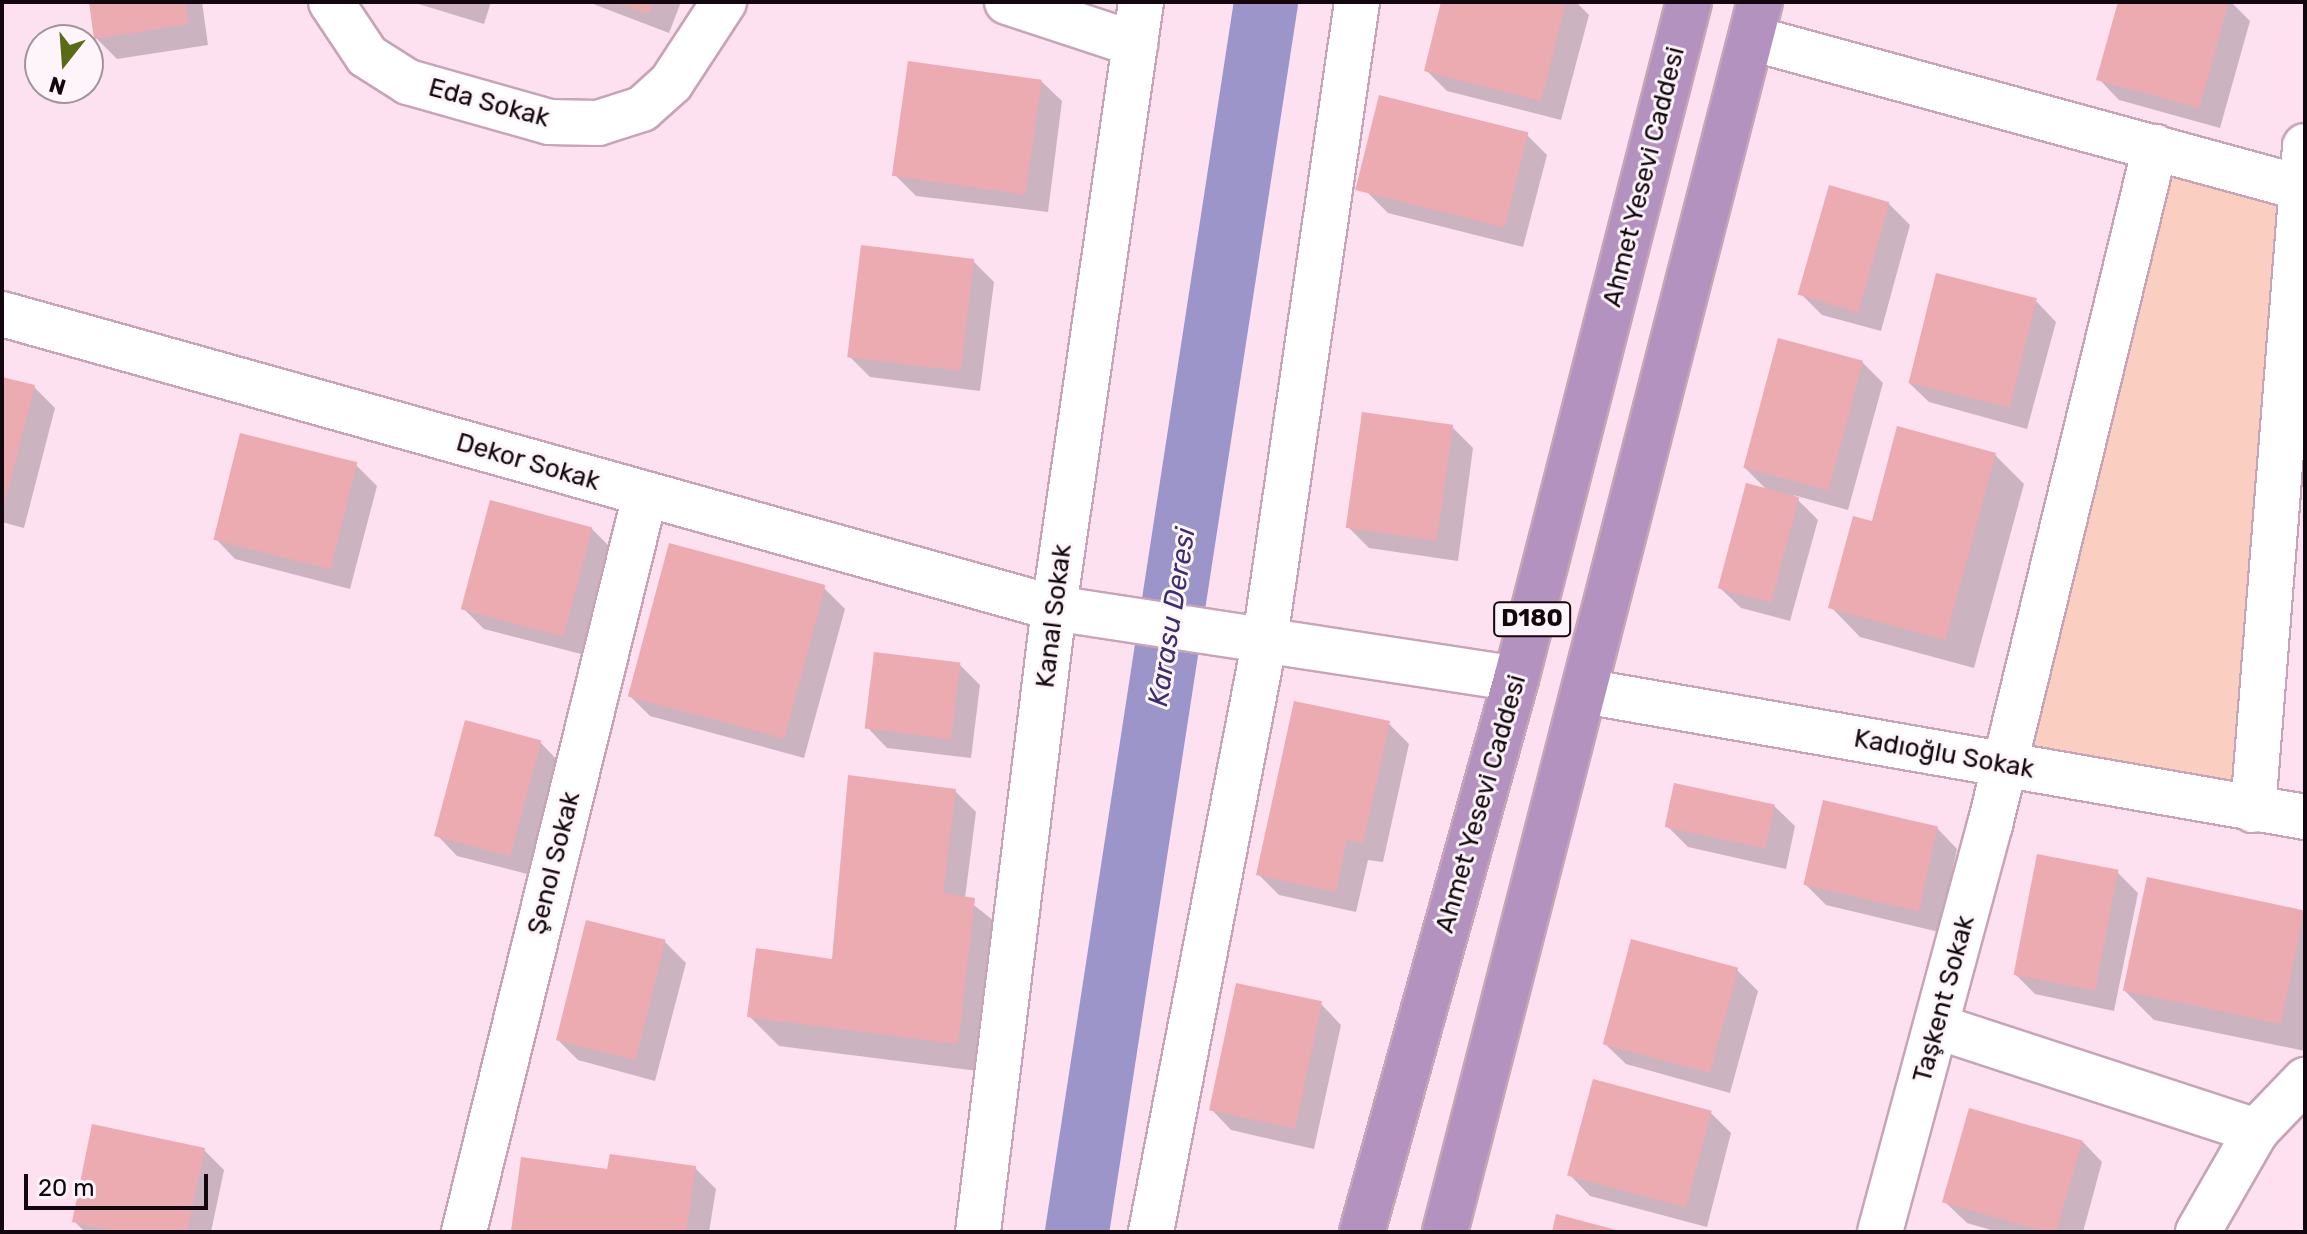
<!DOCTYPE html>
<html>
<head>
<meta charset="utf-8">
<style>
  body { margin:0 }
  #map { position:relative; width:2307px; height:1234px; overflow:hidden; background:#fee1f0; font-family:Rubik,sans-serif }
  div>[style] { position:absolute }
  [style*='--x'] { left:calc(var(--x)*1px); top:calc(var(--y)*1px); width:calc(var(--w)*1px); rotate:calc(var(--a)*1deg) }
  .green>* { inset:0; background:#facec0 }
  .shadow>* { inset:0; background:#0003 }
  .canal>* { height:64px; margin:-32px; padding:0 32px; transform-origin:32px; border-radius:32px; background:#9c95ca }
  .building>* { inset:0; background:#ecaab1; transform-origin:0 0 }
  .roads { filter:drop-shadow(2px 0 #c7a4b7) drop-shadow(-2px 0 #c7a4b7) drop-shadow(0 2px #c7a4b7) drop-shadow(0 -2px #c7a4b7) }
  .minor>* { height:44px; margin:-22px; padding:0 22px; transform-origin:22px; border-radius:22px; background:#fff }
  .trunk>* { height:44px; margin:-22px; padding:0 22px; transform-origin:22px; border-radius:22px; background:#b492c0 }
  span { translate:-50% -50%; white-space:nowrap; text-align:center; line-height:1.15; -webkit-text-stroke:6px #fdf5f9; paint-order:stroke }
  .shield-label span { padding:2px 6px; background:#fdf5f9; border:2px solid; border-radius:6px; -webkit-text-stroke-width:0 }
  .shield-label { font-size:24px; color:#12070e; font-weight:700 }
  .street-label { font-size:26px; color:#12070e }
  .water-label { font-size:28px; color:#3c2d6e; font-style:italic }
  .frame { position:absolute; inset:0; border:4px solid #12070e; pointer-events:none }
  .north { position:absolute; left:24px; top:24px; width:80px; height:80px; box-sizing:border-box; background:#fdf5f9; border:2px solid #9f969b; border-radius:50%; rotate:197deg; font-size:22px; font-weight:700; line-height:32px; text-align:center; color:#12070e }
  .north::after { content:''; display:block; margin:auto; width:28px; height:36px; background:#5a6b17; clip-path:polygon(50% 0,100% 100%,50% 72%,0 100%) }
  .scale { position:absolute; left:24px; top:1174px; width:184px; height:36px; box-sizing:border-box; border:4px solid #12070e; border-top:0; padding-left:10px; font-size:24px; line-height:28px; white-space:nowrap; color:#12070e; -webkit-text-stroke:6px #fdf5f9; paint-order:stroke }
</style>
</head>
<body>
<div id="map">
  <div class="green">
    <div style="clip-path:polygon(2155px 147px,2302px 188px,2253px 810px,2005px 765px)"></div>
  </div>
  <div class="shadow">
    <div style="clip-path:polygon(91px 2px,202px 2px,208px 45px,117px 59px,96px 38px)"></div>
    <div style="clip-path:polygon(412px 2px,491px 2px,484px 24px)"></div>
    <div style="clip-path:polygon(588px 2px,681px 2px,669px 33px)"></div>
    <div style="clip-path:polygon(1443px 2px,1576px 2px,1589px 15px,1561px 120px,1447px 91px,1426px 70px)"></div>
    <div style="clip-path:polygon(2121px 2px,2231px 2px,2250px 21px,2220px 128px,2119px 100px,2099px 79px)"></div>
    <div style="clip-path:polygon(1041px 81px,1062px 101px,1048px 212px,916px 196px,895px 175px)"></div>
    <div style="clip-path:polygon(1527px 135px,1547px 155px,1523px 247px,1388px 213px,1367px 192px)"></div>
    <div style="clip-path:polygon(1889px 204px,1910px 225px,1881px 331px,1822px 315px,1801px 294px)"></div>
    <div style="clip-path:polygon(973px 261px,994px 282px,980px 391px,870px 377px,849px 356px)"></div>
    <div style="clip-path:polygon(2036px 301px,2056px 322px,2027px 429px,1929px 402px,1908px 382px)"></div>
    <div style="clip-path:polygon(1862px 362px,1883px 383px,1848px 510px,1793px 495px,1818px 520px,1790px 621px,1741px 608px,1720px 588px,1769px 492px,1744px 467px)"></div>
    <div style="clip-path:polygon(2px 379px,34px 387px,55px 408px,24px 528px,2px 522px)"></div>
    <div style="clip-path:polygon(1452px 427px,1473px 448px,1458px 561px,1369px 548px,1348px 527px)"></div>
    <div style="clip-path:polygon(1995px 455px,2024px 484px,1974px 668px,1860px 637px,1831px 607px,1873px 523px)"></div>
    <div style="clip-path:polygon(356px 465px,377px 486px,350px 589px,235px 559px,215px 538px)"></div>
    <div style="clip-path:polygon(592px 529px,612px 549px,585px 655px,484px 629px,463px 608px)"></div>
    <div style="clip-path:polygon(824px 588px,845px 609px,804px 758px,650px 716px,629px 695px)"></div>
    <div style="clip-path:polygon(959px 664px,980px 685px,971px 758px,887px 748px,867px 727px)"></div>
    <div style="clip-path:polygon(1388px 723px,1409px 744px,1383px 862px,1368px 860px,1356px 912px,1279px 895px,1258px 874px)"></div>
    <div style="clip-path:polygon(540px 742px,560px 763px,531px 875px,457px 856px,437px 835px)"></div>
    <div style="clip-path:polygon(849px 777px,955px 791px,976px 812px,965px 898px,1004px 929px,986px 1072px,779px 1046px,749px 1016px,834px 961px)"></div>
    <div style="clip-path:polygon(1774px 806px,1795px 826px,1786px 869px,1688px 847px,1667px 826px)"></div>
    <div style="clip-path:polygon(1937px 828px,1957px 849px,1939px 932px,1826px 905px,1806px 885px)"></div>
    <div style="clip-path:polygon(2117px 872px,2138px 893px,2114px 1011px,2035px 994px,2014px 973px)"></div>
    <div style="clip-path:polygon(2148px 879px,2305px 912px,2305px 1051px,2154px 1020px,2125px 991px)"></div>
    <div style="clip-path:polygon(665px 942px,686px 963px,655px 1081px,578px 1060px,557px 1039px)"></div>
    <div style="clip-path:polygon(1737px 970px,1758px 991px,1730px 1093px,1626px 1064px,1605px 1044px)"></div>
    <div style="clip-path:polygon(1321px 1004px,1341px 1025px,1314px 1149px,1231px 1130px,1211px 1109px)"></div>
    <div style="clip-path:polygon(1711px 1113px,1731px 1133px,1707px 1227px,1590px 1196px,1570px 1175px)"></div>
    <div style="clip-path:polygon(2082px 1141px,2102px 1162px,2083px 1232px,1998px 1232px,1967px 1223px,1946px 1203px)"></div>
    <div style="clip-path:polygon(204px 1150px,224px 1170px,211px 1232px,85px 1232px,74px 1221px)"></div>
    <div style="clip-path:polygon(695px 1168px,716px 1189px,709px 1232px,513px 1230px,608px 1171px)"></div>
  </div>
  <div class="canal">
    <div style="--x:1077;--y:1232;--w:1244;--a:-81.26"></div>
  </div>
  <div class="building">
    <div style="clip-path:polygon(89px 2px,185px 2px,189px 24px,94px 39px)"></div>
    <div style="clip-path:polygon(615px 2px,653px 2px,649px 14px)"></div>
    <div style="clip-path:polygon(1441px 2px,1566px 2px,1541px 101px,1424px 71px)"></div>
    <div style="clip-path:polygon(2118px 2px,2229px 2px,2199px 108px,2096px 80px)"></div>
    <div style="left:908px;top:61px;width:135px;height:116px;rotate:8deg"></div>
    <div style="left:1379px;top:95px;width:154px;height:98px;rotate:14deg"></div>
    <div style="left:1829px;top:185px;width:63px;height:114px;rotate:16deg"></div>
    <div style="left:861px;top:245px;width:114px;height:113px;rotate:7deg"></div>
    <div style="left:1936px;top:273px;width:104px;height:113px;rotate:14deg"></div>
    <div style="left:1778px;top:338px;width:88px;height:134px;rotate:15deg"></div>
    <div style="clip-path:polygon(2px 377px,35px 385px,3px 509px,2px 509px)"></div>
    <div style="left:1362px;top:412px;width:92px;height:117px;rotate:8deg"></div>
    <div style="clip-path:polygon(1897px 426px,1996px 453px,1945px 640px,1828px 608px,1853px 516px,1872px 521px)"></div>
    <div style="left:240px;top:433px;width:121px;height:110px;rotate:14deg"></div>
    <div style="left:1746px;top:483px;width:55px;height:109px;rotate:15deg"></div>
    <div style="left:490px;top:500px;width:106px;height:113px;rotate:15deg"></div>
    <div style="left:669px;top:543px;width:162px;height:159px;rotate:15deg"></div>
    <div style="left:874px;top:652px;width:87px;height:77px;rotate:7deg"></div>
    <div style="clip-path:polygon(1294px 701px,1390px 721px,1363px 843px,1347px 840px,1336px 892px,1256px 875px)"></div>
    <div style="left:465px;top:720px;width:79px;height:120px;rotate:15deg"></div>
    <div style="clip-path:polygon(848px 775px,956px 789px,943px 893px,975px 898px,958px 1044px,747px 1017px,756px 948px,832px 959px)"></div>
    <div style="left:1674px;top:783px;width:103px;height:45px;rotate:12deg"></div>
    <div style="left:1823px;top:800px;width:118px;height:87px;rotate:13deg"></div>
    <div style="left:2037px;top:854px;width:83px;height:123px;rotate:11deg"></div>
    <div style="left:2147px;top:877px;width:161px;height:116px;rotate:12deg"></div>
    <div style="left:586px;top:920px;width:82px;height:124px;rotate:14deg"></div>
    <div style="left:1631px;top:939px;width:111px;height:109px;rotate:15deg"></div>
    <div style="left:1236px;top:983px;width:88px;height:130px;rotate:12deg"></div>
    <div style="left:1593px;top:1079px;width:123px;height:100px;rotate:15deg"></div>
    <div style="left:1969px;top:1108px;width:118px;height:98px;rotate:16deg"></div>
    <div style="clip-path:polygon(92px 1124px,205px 1148px,187px 1232px,120px 1232px,72px 1222px)"></div>
    <div style="clip-path:polygon(610px 1154px,696px 1166px,686px 1232px,511px 1231px,521px 1157px,607px 1169px)"></div>
    <div style="clip-path:polygon(1556px 1214px,1620px 1231px,1620px 1232px,1552px 1232px)"></div>
  </div>
  <div class="roads">
    <div class="minor">
      <div style="--x:331;--y:2;--w:65;--a:56.3"></div>
      <div style="--x:367;--y:56;--w:49;--a:32.4"></div>
      <div style="--x:408;--y:82;--w:147;--a:15.8"></div>
      <div style="--x:549;--y:122;--w:49;--a:1.2"></div>
      <div style="--x:598;--y:123;--w:46;--a:-17.7"></div>
      <div style="--x:642;--y:109;--w:39;--a:-42"></div>
      <div style="--x:671;--y:83;--w:97;--a:-56.8"></div>
      <div style="--x:1007;--y:2;--w:135;--a:18.2"></div>
      <div style="--x:1751;--y:38;--w:571;--a:15.23"></div>
      <div style="--x:2;--y:314;--w:1092;--a:15.61"></div>
      <div style="--x:1054;--y:608;--w:467;--a:8.7"></div>
      <div style="--x:1584;--y:691;--w:732;--a:9.91"></div>
      <div style="--x:2253;--y:810;--w:666;--a:-85.52"></div>
      <div style="--x:1938;--y:1027;--w:335;--a:18.1"></div>
      <div style="--x:464;--y:1232;--w:759;--a:-76.2"></div>
      <div style="--x:978;--y:1232;--w:629;--a:-83.06"></div>
      <div style="--x:1054;--y:608;--w:612;--a:-81.83"></div>
      <div style="--x:1151;--y:1232;--w:604;--a:-79.12"></div>
      <div style="--x:1265;--y:639;--w:644;--a:-81.78"></div>
      <div style="--x:1880;--y:1232;--w:422;--a:-74.9"></div>
      <div style="--x:1990;--y:825;--w:698;--a:-76.32"></div>
      <div style="--x:2198;--y:1232;--w:116;--a:-60.1"></div>
      <div style="--x:2256;--y:1131;--w:71;--a:-46.1"></div>
    </div>
    <div class="trunk">
      <div style="--x:1362;--y:1232;--w:574;--a:-74.44"></div>
      <div style="--x:1516;--y:679;--w:699;--a:-75.67"></div>
      <div style="--x:1445;--y:1232;--w:1270;--a:-75.64"></div>
    </div>
  </div>
  <div class="shield-label">
    <span style="left:1532px;top:619px">D180</span>
  </div>
  <div class="street-label">
    <span style="left:489px;top:103px;rotate:15deg">Eda Sokak</span>
    <span style="left:1644px;top:177px;rotate:-76deg">Ahmet Yesevi Caddesi</span>
    <span style="left:528px;top:462px;rotate:16deg">Dekor Sokak</span>
    <span style="left:1054px;top:616px;rotate:-83deg">Kanal Sokak</span>
    <span style="left:1944px;top:754px;rotate:10deg">Kadıoğlu Sokak</span>
    <span style="left:1481px;top:804px;rotate:-74deg">Ahmet Yesevi Caddesi</span>
    <span style="left:554px;top:863px;rotate:-76deg">Şenol Sokak</span>
    <span style="left:1944px;top:999px;rotate:-75deg">Taşkent Sokak</span>
  </div>
  <div class="water-label">
    <span style="left:1172px;top:617px;rotate:-81deg">Karasu Deresi</span>
  </div>
  <div class="frame"></div>
  <div class="north">N</div>
  <div class="scale">20 m</div>
</div>
</body>
</html>
